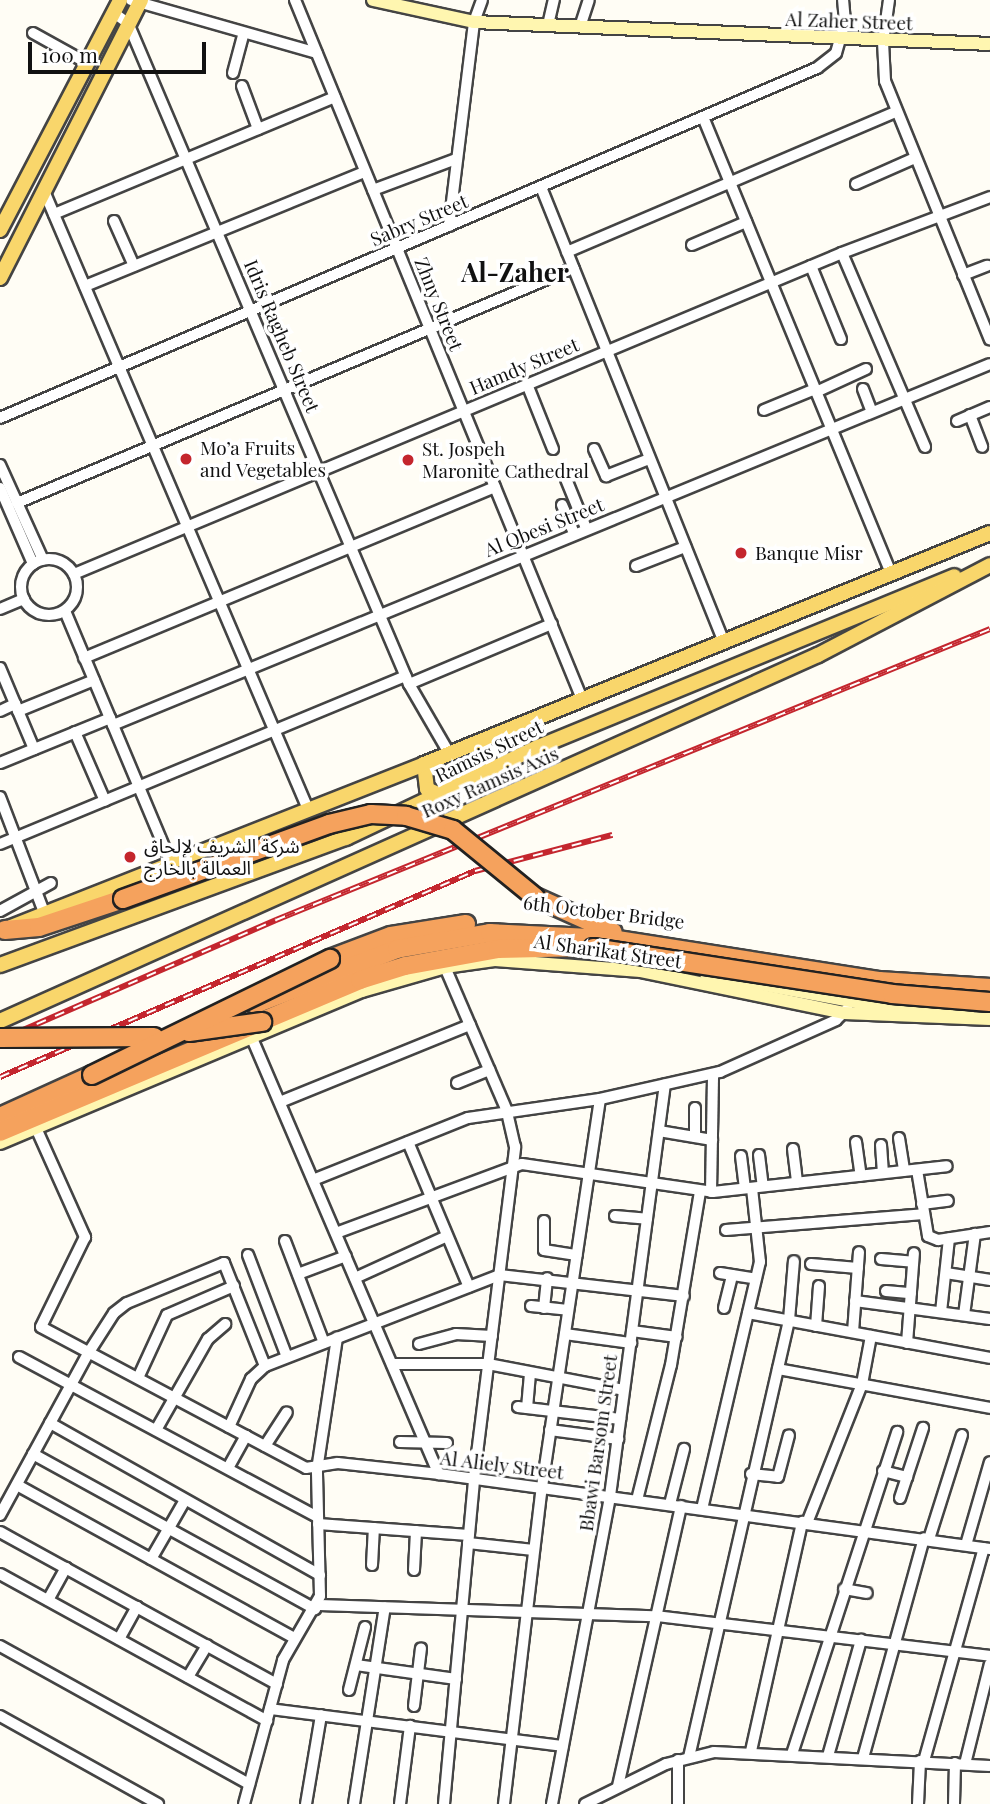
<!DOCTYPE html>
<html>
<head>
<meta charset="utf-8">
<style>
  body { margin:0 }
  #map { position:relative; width:990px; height:1804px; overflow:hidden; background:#fffdf5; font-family:"Playfair Display","Noto Sans Arabic",serif }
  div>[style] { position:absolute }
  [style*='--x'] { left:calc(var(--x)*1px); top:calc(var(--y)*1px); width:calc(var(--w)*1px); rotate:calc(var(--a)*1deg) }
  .roads { filter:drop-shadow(2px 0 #444) drop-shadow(-2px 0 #444) drop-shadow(0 2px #444) drop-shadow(0 -2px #444) }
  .street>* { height:10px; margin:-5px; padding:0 5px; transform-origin:5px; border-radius:5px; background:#fff }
  .street>.ring { margin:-5px; padding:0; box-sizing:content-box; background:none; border:10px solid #fff; border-radius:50% }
  .secondary>* { height:12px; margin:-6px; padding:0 6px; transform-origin:6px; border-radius:6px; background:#fff6b0 }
  .primary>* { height:14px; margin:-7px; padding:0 7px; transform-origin:7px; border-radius:7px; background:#f9d66b }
  .highway>* { height:18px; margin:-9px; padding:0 9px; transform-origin:9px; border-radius:9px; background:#f5a25d }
  .rail>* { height:6px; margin-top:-3px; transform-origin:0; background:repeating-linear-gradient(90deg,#fff 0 10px,#c4262e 0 20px); box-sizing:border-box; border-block:2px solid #c4262e }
  .bridges { filter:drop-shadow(2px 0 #222) drop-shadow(-2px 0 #222) drop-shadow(0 2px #222) drop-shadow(0 -2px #222) }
  .highway-bridge>* { height:18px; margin:-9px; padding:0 9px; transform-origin:9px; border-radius:9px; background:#f5a25d }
  .dots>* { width:19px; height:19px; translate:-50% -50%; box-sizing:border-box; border:4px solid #fff; border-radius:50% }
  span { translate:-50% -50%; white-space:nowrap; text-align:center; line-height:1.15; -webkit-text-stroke:7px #fff; paint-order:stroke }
  .street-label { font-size:19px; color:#111 }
  .poi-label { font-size:19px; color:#111 }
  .left { translate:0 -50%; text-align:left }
  .district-label { font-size:26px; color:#111; font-weight:700 }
  .scale { position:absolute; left:28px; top:42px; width:178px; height:32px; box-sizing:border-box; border:4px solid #111; border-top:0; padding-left:9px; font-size:21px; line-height:24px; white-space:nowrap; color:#111; -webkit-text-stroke:5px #fff; paint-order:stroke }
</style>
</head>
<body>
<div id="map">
  <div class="roads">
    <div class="street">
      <div style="--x:131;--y:0;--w:193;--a:15.9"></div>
      <div style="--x:295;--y:0;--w:756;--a:67.68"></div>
      <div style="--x:889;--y:0;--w:42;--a:98.1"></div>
      <div style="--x:883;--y:42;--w:39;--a:87"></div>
      <div style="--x:885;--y:81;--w:279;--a:67.9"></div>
      <div style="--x:114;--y:13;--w:17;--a:36"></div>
      <div style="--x:128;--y:23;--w:718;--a:66.97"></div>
      <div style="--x:409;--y:684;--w:80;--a:59.9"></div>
      <div style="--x:548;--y:25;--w:26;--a:-77"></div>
      <div style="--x:580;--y:27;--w:28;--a:-72"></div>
      <div style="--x:33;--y:33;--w:62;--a:29.1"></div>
      <div style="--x:233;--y:73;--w:39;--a:-75"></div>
      <div style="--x:242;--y:86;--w:46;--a:69.6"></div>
      <div style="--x:703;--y:117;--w:493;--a:67.6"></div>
      <div style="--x:856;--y:184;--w:64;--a:-23.8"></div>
      <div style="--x:541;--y:187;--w:488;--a:68.1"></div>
      <div style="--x:373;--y:190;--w:89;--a:-20.5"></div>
      <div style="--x:44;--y:191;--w:672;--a:66.87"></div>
      <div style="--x:54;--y:214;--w:304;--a:-22.6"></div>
      <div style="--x:114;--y:221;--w:49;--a:66"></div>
      <div style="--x:449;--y:226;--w:206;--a:-83"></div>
      <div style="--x:474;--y:22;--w:23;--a:-70"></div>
      <div style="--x:692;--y:245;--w:59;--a:-23.1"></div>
      <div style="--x:567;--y:252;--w:358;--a:-23.1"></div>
      <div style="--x:842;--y:253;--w:211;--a:66.8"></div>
      <div style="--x:811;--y:266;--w:79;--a:67.7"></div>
      <div style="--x:963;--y:275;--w:26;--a:-21"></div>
      <div style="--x:85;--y:286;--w:302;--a:-22.2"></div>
      <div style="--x:527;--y:384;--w:70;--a:68.2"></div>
      <div style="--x:863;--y:389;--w:22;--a:69"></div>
      <div style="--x:816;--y:392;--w:55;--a:-24.7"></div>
      <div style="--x:764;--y:410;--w:55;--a:-22.4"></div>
      <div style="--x:970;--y:415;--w:34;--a:69"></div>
      <div style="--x:0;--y:418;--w:889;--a:-23.19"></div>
      <div style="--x:817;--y:68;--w:24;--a:-38"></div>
      <div style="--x:836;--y:53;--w:32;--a:-74"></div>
      <div style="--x:845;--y:22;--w:22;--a:-95"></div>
      <div style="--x:957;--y:421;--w:36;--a:-23"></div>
      <div style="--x:594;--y:449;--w:30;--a:66"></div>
      <div style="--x:606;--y:476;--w:46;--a:-21.6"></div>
      <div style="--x:0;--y:465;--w:104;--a:65.6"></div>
      <div style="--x:566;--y:479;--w:53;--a:67.8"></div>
      <div style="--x:0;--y:488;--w:83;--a:66.5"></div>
      <div style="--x:17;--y:503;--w:604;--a:-22.91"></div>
      <div style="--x:562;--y:505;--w:30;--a:67"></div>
      <div class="ring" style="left:21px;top:559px;width:46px;height:46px"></div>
      <div style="--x:636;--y:566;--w:53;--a:-21.2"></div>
      <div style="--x:74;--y:574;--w:832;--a:-22.68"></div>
      <div style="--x:842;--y:253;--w:158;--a:-20.7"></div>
      <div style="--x:0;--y:609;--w:26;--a:-23"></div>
      <div style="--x:65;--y:611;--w:271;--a:67.2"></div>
      <div style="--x:84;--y:658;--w:445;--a:-22.6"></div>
      <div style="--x:0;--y:668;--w:88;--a:67.2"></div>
      <div style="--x:409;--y:684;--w:155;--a:-22.8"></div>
      <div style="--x:0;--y:711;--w:17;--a:-25"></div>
      <div style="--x:18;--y:711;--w:82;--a:-22.2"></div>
      <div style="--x:113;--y:725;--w:948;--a:-22.37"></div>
      <div style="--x:75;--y:732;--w:75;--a:66.5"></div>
      <div style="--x:0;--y:763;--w:119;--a:-22.2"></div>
      <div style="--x:0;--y:797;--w:123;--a:69.1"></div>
      <div style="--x:0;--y:844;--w:439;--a:-22.5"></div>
      <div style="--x:0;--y:911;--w:58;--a:-28.8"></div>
      <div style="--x:251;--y:1036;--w:477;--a:66.8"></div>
      <div style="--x:457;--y:1083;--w:35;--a:-22"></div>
      <div style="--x:280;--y:1102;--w:205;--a:-22.1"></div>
      <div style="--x:695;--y:1108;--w:29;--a:90"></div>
      <div style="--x:36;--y:1128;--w:120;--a:65.8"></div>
      <div style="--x:85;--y:1237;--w:100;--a:116.1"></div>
      <div style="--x:41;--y:1327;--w:300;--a:28"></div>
      <div style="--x:306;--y:1468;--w:32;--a:-9"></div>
      <div style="--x:338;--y:1463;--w:102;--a:6.2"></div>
      <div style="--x:439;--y:1474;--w:556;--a:7.75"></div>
      <div style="--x:659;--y:1131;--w:54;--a:9.6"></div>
      <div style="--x:899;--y:1138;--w:33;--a:81"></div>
      <div style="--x:408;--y:1142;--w:157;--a:67.2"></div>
      <div style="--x:856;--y:1142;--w:34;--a:82"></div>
      <div style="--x:881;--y:1145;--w:28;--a:86"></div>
      <div style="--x:793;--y:1149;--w:34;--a:83"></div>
      <div style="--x:759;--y:1155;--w:31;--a:83"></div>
      <div style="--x:741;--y:1156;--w:32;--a:83"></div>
      <div style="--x:917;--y:1170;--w:67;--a:80.5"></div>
      <div style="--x:928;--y:1236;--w:11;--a:22"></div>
      <div style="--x:938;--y:1240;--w:53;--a:-8.7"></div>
      <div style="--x:313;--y:1180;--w:167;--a:-21.8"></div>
      <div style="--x:468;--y:1118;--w:133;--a:-8.2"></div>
      <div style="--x:600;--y:1099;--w:123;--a:-12.7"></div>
      <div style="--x:720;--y:1072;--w:127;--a:-24.1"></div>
      <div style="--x:836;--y:1020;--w:16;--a:-45"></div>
      <div style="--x:711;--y:1192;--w:118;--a:-89"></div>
      <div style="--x:922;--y:1204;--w:26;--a:-7"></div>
      <div style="--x:615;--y:1216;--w:32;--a:5"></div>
      <div style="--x:544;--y:1221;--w:29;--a:90"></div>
      <div style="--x:544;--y:1250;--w:33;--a:9"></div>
      <div style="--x:726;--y:1230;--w:198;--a:-4.6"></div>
      <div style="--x:336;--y:1233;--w:198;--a:-20.4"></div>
      <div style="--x:522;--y:1164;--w:193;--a:8.3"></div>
      <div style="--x:713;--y:1192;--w:235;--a:-6.3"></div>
      <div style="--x:285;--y:1241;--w:109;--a:69.1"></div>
      <div style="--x:248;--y:1255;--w:109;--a:69.1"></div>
      <div style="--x:881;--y:1259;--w:32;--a:5"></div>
      <div style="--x:811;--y:1264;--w:47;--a:4.9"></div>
      <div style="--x:720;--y:1273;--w:36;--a:9"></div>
      <div style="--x:946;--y:1273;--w:45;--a:9"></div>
      <div style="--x:298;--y:1274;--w:51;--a:-20.6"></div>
      <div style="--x:355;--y:1278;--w:101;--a:-24.5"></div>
      <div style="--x:886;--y:1291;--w:25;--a:5"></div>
      <div style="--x:855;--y:1301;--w:136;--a:7.6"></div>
      <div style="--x:531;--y:1306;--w:37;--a:6"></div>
      <div style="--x:544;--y:1308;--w:30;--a:-84"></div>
      <div style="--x:724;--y:1308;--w:34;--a:-76"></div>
      <div style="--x:941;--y:1312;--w:74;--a:-83.8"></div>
      <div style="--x:748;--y:1313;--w:246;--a:10.5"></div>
      <div style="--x:964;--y:1315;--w:82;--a:-82.3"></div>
      <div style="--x:816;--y:1326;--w:40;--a:-85.7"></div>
      <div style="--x:632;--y:1331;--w:45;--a:7.6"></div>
      <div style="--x:853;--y:1332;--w:80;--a:-85.7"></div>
      <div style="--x:565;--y:1334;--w:67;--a:7.8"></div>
      <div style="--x:907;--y:1343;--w:90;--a:-85.6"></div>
      <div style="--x:419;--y:1344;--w:38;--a:-15"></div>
      <div style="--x:456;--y:1334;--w:36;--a:3"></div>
      <div style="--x:19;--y:1357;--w:339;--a:28.2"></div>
      <div style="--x:392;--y:1364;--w:96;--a:0"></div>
      <div style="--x:488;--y:1364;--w:138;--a:10.8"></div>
      <div style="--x:778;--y:1369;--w:216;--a:10.4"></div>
      <div style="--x:138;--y:1378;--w:69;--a:-65.3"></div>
      <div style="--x:167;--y:1315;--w:73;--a:-23.4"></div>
      <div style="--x:518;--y:1407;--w:103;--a:6.7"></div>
      <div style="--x:527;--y:1408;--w:34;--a:-85"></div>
      <div style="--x:50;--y:1423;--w:310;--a:29.4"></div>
      <div style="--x:229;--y:1427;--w:53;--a:-65.4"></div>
      <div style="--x:251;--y:1379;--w:19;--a:-43"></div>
      <div style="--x:265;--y:1366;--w:252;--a:-21.2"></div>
      <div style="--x:500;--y:1275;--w:185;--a:6.5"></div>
      <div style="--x:156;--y:1430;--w:105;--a:-60.3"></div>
      <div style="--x:208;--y:1339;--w:23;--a:-41"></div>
      <div style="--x:550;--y:1430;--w:69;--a:7.5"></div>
      <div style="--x:400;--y:1442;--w:47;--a:1.2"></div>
      <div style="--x:265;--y:1446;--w:40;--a:-57.1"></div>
      <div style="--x:33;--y:1454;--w:322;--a:28.8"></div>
      <div style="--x:228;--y:1468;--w:37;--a:-61"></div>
      <div style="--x:883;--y:1471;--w:25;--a:14"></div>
      <div style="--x:751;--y:1474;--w:27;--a:6"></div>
      <div style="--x:778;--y:1477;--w:43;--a:-75.3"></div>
      <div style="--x:17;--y:1485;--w:316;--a:28.9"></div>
      <div style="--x:900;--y:1498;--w:74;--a:-71.8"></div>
      <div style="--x:637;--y:1500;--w:139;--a:-75.9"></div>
      <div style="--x:671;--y:1365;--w:176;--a:-80.5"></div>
      <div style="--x:670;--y:1504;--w:57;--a:-75.7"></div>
      <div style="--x:702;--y:1509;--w:254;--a:-76.8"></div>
      <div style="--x:760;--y:1262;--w:74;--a:-96.2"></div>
      <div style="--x:0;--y:1515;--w:186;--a:-61.4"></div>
      <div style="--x:89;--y:1352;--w:46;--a:-57.3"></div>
      <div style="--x:114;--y:1313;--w:16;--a:-38"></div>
      <div style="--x:127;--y:1303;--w:105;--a:-22.4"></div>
      <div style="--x:224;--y:1263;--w:111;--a:68.3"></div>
      <div style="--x:807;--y:1523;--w:149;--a:-68.4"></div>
      <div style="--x:862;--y:1384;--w:49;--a:-79.4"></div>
      <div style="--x:318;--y:1524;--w:151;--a:4.2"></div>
      <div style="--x:0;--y:1532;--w:316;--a:28.8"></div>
      <div style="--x:929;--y:1539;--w:109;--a:-72.4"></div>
      <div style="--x:468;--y:1543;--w:66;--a:6.1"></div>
      <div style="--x:966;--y:1545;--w:86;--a:-73.9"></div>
      <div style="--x:151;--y:1559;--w:68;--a:-60"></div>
      <div style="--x:372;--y:1565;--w:37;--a:-87"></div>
      <div style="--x:414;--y:1570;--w:39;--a:-87"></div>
      <div style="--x:0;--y:1574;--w:305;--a:28.8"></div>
      <div style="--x:844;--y:1589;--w:23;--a:10"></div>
      <div style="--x:48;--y:1600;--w:37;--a:-61"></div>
      <div style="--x:317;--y:1605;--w:339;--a:1.9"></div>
      <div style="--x:656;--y:1616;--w:336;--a:6.8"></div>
      <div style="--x:119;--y:1639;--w:37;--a:-61"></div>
      <div style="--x:0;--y:1646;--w:285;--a:29"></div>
      <div style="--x:356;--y:1665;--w:101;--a:8"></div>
      <div style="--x:188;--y:1677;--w:37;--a:-59"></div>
      <div style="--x:349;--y:1690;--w:65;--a:-75.7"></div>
      <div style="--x:414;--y:1706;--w:58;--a:-83.1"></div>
      <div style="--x:270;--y:1709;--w:295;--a:7.2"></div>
      <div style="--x:0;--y:1716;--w:181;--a:29.1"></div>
      <div style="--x:751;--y:1751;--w:235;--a:-77.4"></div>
      <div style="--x:792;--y:1754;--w:339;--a:-71.9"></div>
      <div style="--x:828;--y:1756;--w:121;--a:-74.1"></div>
      <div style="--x:689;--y:1757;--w:448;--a:-77.1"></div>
      <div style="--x:789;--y:1320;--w:59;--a:-85.2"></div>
      <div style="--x:863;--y:1758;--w:228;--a:-74.5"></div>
      <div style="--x:924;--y:1761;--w:221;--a:-74.3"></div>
      <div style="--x:965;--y:1764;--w:103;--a:-76"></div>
      <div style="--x:618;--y:1786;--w:287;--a:-77.3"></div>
      <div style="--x:244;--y:1804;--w:149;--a:-74.8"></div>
      <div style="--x:283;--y:1660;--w:74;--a:-60"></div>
      <div style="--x:320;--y:1596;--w:126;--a:-91.4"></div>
      <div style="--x:317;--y:1470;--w:134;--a:-81.4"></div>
      <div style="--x:306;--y:1804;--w:90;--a:-80.4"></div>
      <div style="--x:354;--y:1804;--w:199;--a:-81.1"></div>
      <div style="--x:400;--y:1804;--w:79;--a:-82.7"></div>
      <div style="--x:444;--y:1804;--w:327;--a:-84.7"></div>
      <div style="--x:474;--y:1478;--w:334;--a:-82.9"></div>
      <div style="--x:515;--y:1147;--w:37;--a:-103"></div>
      <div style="--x:507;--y:1111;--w:157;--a:-113.3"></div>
      <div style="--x:504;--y:1804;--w:319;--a:-83.2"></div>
      <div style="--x:542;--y:1487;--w:392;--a:-81.5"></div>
      <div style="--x:552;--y:1804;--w:313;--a:-79.3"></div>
      <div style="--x:610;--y:1496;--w:415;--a:-82.4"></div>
      <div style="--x:585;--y:1804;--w:90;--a:-26.3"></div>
      <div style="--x:666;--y:1764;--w:49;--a:-14"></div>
      <div style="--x:714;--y:1752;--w:276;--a:2.9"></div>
      <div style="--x:678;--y:1804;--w:44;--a:-90"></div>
      <div style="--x:918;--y:1804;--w:43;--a:-87.3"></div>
      <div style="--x:954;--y:1804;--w:41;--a:-88.6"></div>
    </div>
    <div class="secondary">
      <div style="--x:373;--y:0;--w:103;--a:12.3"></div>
      <div style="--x:474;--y:22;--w:516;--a:2.44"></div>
      <div style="--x:706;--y:974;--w:168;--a:10.6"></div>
      <div style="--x:871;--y:1005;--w:98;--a:2.3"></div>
      <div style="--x:0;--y:1143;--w:393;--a:-22.8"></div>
      <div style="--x:362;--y:991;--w:86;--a:-16.1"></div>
      <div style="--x:445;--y:967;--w:50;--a:-8"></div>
      <div style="--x:495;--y:960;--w:146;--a:4.3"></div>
      <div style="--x:641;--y:971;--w:207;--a:11.7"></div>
      <div style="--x:844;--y:1013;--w:146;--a:2.4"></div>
    </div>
    <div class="primary">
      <div style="--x:0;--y:230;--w:259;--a:-62.4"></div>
      <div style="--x:0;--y:278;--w:312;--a:-63.1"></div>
      <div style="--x:424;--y:764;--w:25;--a:83"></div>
      <div style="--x:427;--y:789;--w:17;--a:25"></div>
      <div style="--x:11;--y:927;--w:444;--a:-21.5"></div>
      <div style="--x:424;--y:764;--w:611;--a:-22.2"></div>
      <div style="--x:0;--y:965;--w:369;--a:-20.2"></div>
      <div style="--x:346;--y:838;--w:212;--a:-25.4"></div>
      <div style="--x:538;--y:747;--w:450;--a:-22.3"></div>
      <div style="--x:0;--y:1021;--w:896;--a:-24.11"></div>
      <div style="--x:818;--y:655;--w:194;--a:-27.6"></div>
    </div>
    <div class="highway">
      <div style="--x:535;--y:897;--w:85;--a:24.2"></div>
      <div style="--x:5;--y:930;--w:34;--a:-5"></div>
      <div style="--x:39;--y:927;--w:89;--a:-18.4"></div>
      <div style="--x:330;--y:959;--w:65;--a:-20.7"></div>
      <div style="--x:391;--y:936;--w:76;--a:-9.1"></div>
      <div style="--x:255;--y:1004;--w:152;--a:-21.2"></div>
      <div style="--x:397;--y:949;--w:94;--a:-9.8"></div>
      <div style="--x:490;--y:933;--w:121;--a:2.8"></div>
      <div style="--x:611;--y:939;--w:272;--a:8.9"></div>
      <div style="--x:880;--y:981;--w:110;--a:3.6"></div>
      <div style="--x:0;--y:1117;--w:101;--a:-24.5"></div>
      <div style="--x:0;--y:1132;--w:391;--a:-22.9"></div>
      <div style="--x:360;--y:980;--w:47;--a:-17.3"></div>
      <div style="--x:405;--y:966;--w:95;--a:-10.4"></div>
      <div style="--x:498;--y:949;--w:87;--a:-1.3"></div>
    </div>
  </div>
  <div class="rail">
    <div style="--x:0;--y:1040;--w:301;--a:-23.5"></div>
    <div style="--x:276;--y:920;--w:771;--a:-22.17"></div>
    <div style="--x:0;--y:1077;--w:518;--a:-23.45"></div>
    <div style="--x:475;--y:871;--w:142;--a:-14.7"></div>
  </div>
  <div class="bridges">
    <div class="highway-bridge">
      <div style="--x:123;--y:899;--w:219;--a:-20"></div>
      <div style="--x:329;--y:824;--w:43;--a:-13.4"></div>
      <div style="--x:371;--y:814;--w:35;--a:3"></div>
      <div style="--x:406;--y:816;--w:49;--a:16.6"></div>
      <div style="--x:453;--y:830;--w:106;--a:39.3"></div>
      <div style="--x:593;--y:948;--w:303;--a:8.7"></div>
      <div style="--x:892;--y:994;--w:98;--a:4.7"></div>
      <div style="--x:189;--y:1032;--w:74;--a:-7.8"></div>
      <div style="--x:0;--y:1038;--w:154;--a:-0.4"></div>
      <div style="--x:92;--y:1075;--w:265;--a:-26"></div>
    </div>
  </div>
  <div class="dots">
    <div style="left:186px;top:459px;background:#c4262e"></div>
    <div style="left:408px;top:460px;background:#c4262e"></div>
    <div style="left:741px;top:553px;background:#c4262e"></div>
    <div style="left:130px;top:857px;background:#c4262e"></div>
  </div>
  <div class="street-label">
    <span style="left:849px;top:21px;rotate:2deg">Al Zaher Street</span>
    <span style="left:419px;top:220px;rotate:-23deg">Sabry Street</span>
    <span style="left:439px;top:304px;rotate:68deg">Zhny Street</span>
    <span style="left:282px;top:336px;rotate:67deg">Idris Ragheb Street</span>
    <span style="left:524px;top:366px;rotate:-23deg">Hamdy Street</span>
    <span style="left:544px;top:527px;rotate:-22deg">Al Qbesi Street</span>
    <span style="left:489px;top:751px;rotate:-26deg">Ramsis Street</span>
    <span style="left:490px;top:782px;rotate:-24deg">Roxy Ramsis Axis</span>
    <span style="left:604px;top:912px;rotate:7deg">6th October Bridge</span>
    <span style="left:608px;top:951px;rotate:8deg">Al Sharikat Street</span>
    <span style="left:598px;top:1443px;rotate:-82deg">Bbawi Barsom Street</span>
    <span style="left:502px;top:1465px;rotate:7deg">Al Aliely Street</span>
  </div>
  <div class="poi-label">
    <span class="left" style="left:200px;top:459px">Mo’a Fruits<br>and Vegetables</span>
    <span class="left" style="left:422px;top:460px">St. Jospeh<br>Maronite Cathedral</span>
    <span class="left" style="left:755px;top:553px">Banque Misr</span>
    <span class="left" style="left:144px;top:857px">شركة الشريف لإلحاق<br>العمالة بالخارج</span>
  </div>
  <div class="district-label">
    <span style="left:515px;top:272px">Al-Zaher</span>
  </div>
  <div class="scale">100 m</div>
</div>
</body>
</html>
